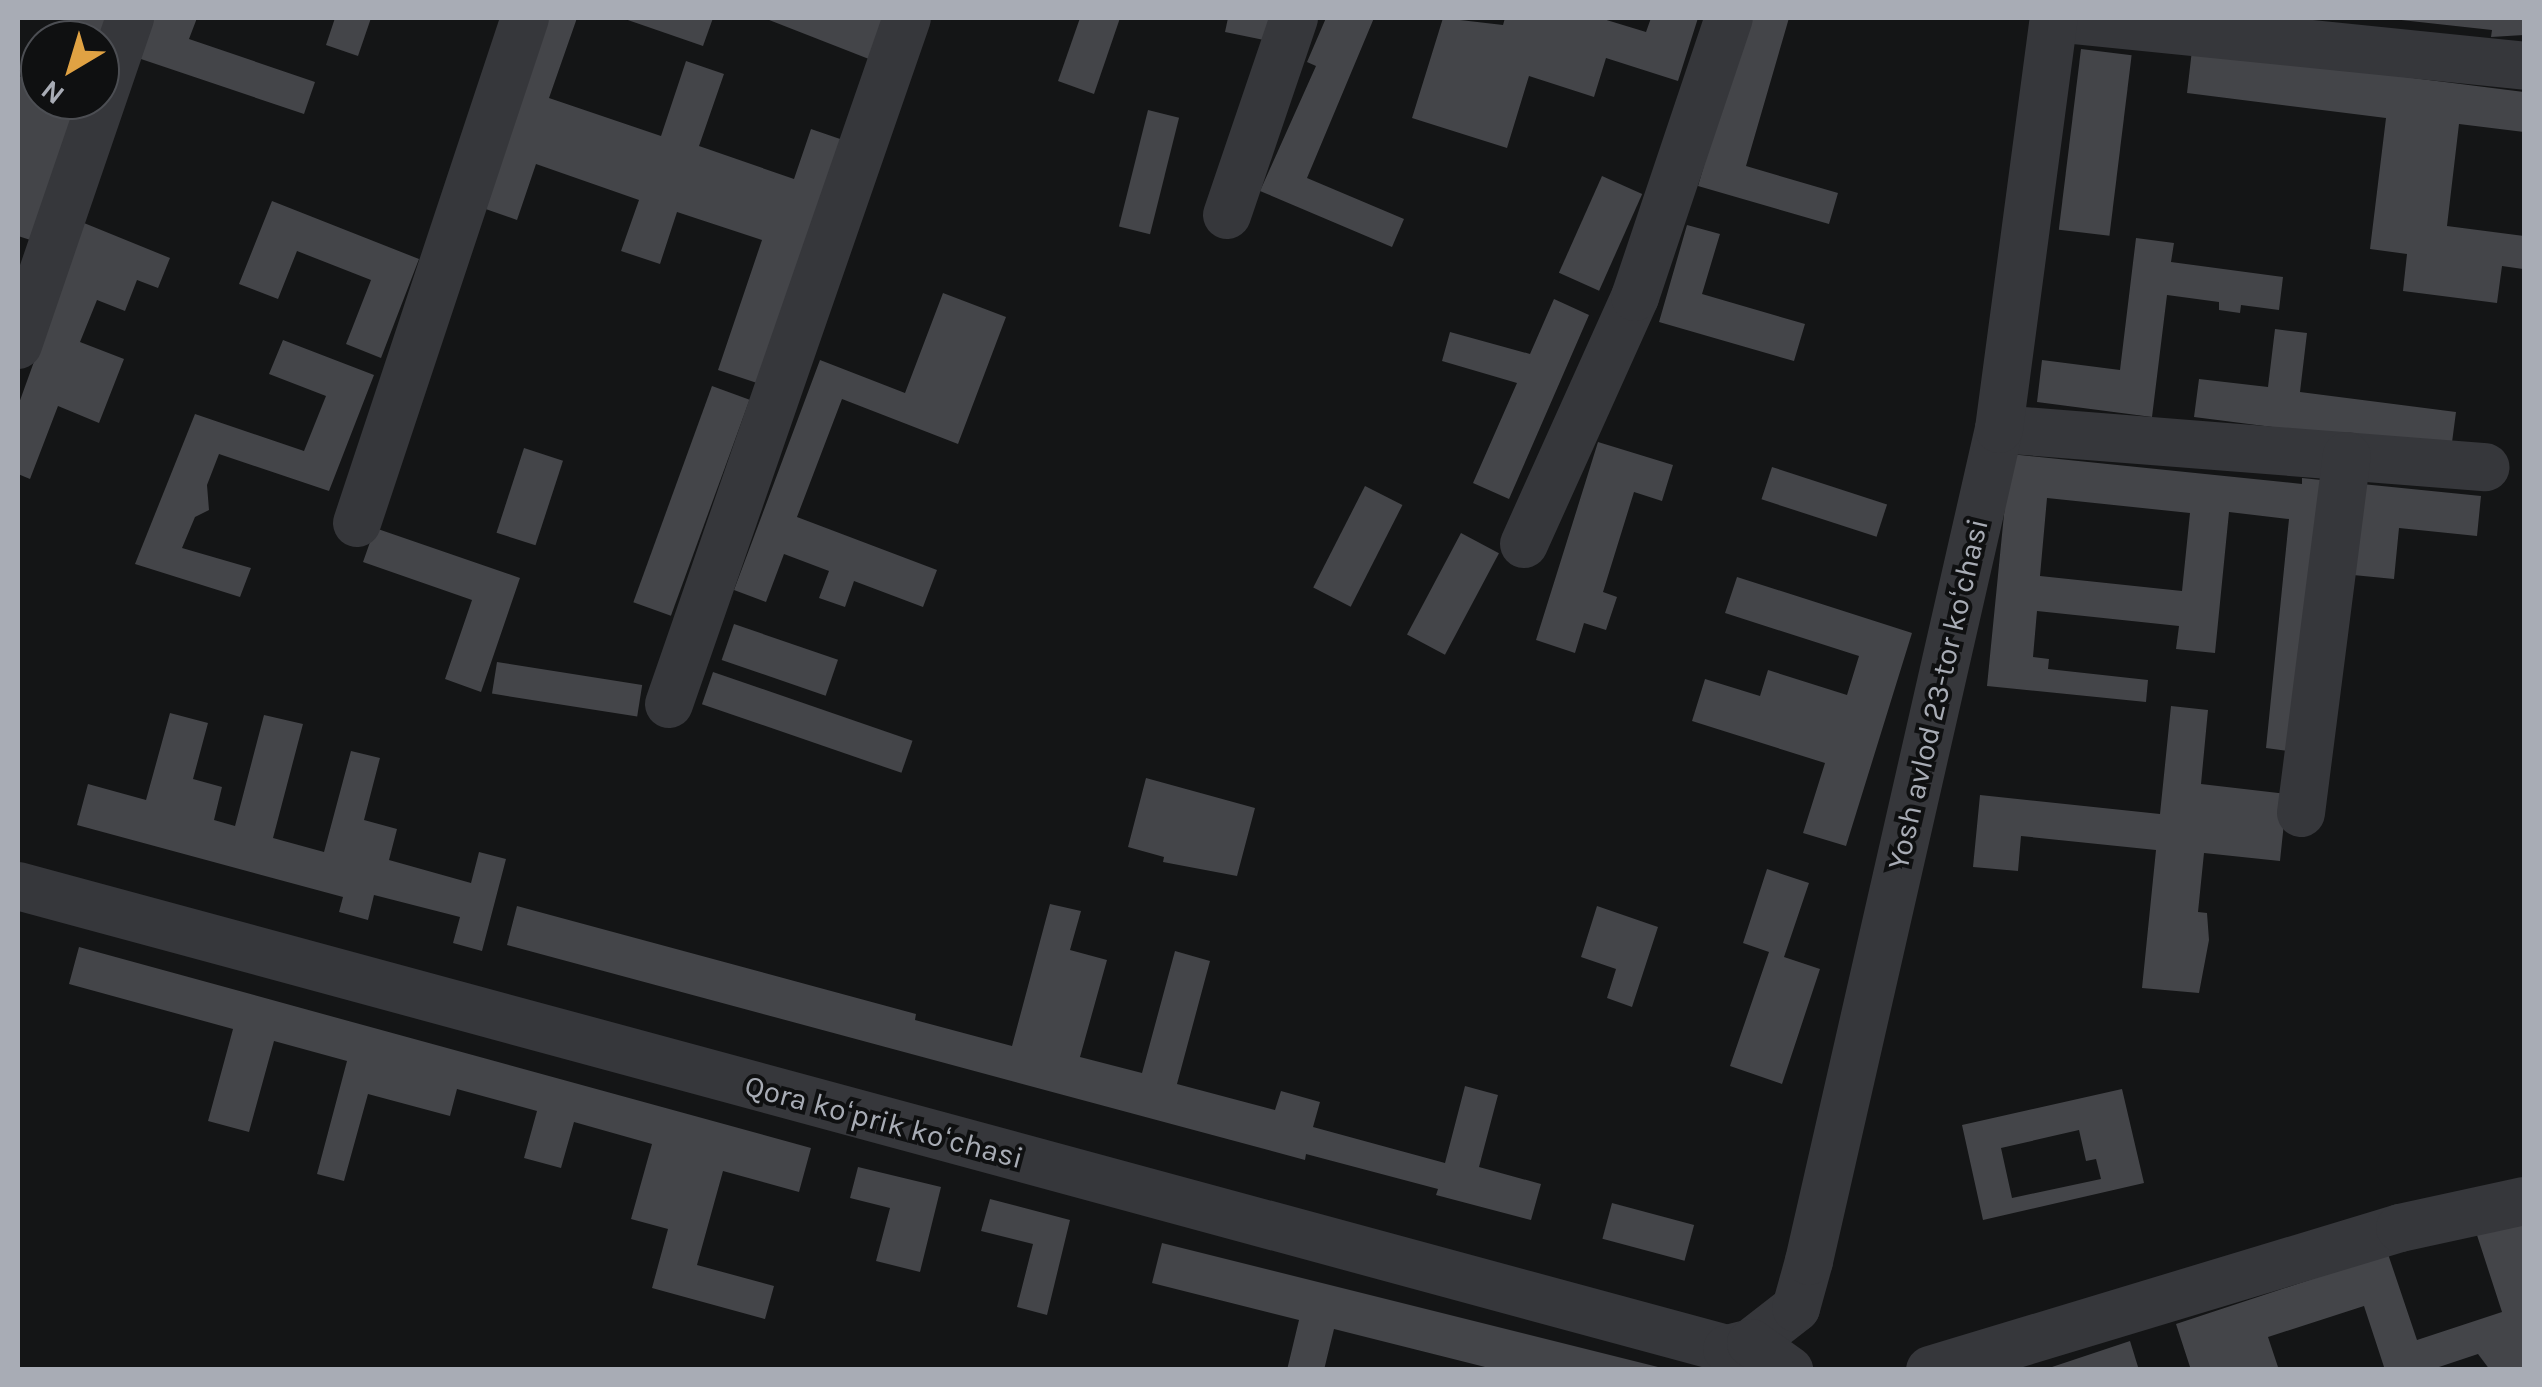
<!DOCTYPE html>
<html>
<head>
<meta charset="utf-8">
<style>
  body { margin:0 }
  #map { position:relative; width:2542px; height:1387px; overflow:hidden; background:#141516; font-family:Karla,sans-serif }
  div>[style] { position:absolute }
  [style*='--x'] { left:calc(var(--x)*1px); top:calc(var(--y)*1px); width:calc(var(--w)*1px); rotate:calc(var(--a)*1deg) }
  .building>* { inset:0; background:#444549; transform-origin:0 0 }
  .minor>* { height:48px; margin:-24px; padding:0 24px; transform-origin:24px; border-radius:24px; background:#36373b }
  span { translate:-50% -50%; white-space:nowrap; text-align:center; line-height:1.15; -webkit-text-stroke:8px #0f1011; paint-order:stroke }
  .street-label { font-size:30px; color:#a8acb5 }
  .frame { position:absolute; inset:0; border:20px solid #a8acb5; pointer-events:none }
  .north { position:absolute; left:20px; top:20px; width:100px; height:100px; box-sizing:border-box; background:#0f1011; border:2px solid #4c4e53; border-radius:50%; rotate:218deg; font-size:28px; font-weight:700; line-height:40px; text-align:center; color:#a8acb5 }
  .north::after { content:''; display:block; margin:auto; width:35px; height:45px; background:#e0a243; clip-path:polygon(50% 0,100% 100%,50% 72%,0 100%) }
</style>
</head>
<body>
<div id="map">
  <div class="building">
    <div style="clip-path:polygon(72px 18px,112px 18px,100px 40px,65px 40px)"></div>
    <div style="clip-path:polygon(151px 18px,197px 18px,189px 39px,315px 82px,304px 114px,138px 58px)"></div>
    <div style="clip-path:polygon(335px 18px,371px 18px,358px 56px,326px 45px)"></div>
    <div style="clip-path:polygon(542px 18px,577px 18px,549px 98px,661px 136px,686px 61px,724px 74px,699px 146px,794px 179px,811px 129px,846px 141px,763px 385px,718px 370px,762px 240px,677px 212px,660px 264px,621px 251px,639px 200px,536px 164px,517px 220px,477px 206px)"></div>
    <div style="clip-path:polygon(622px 18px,713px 18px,703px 46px)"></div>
    <div style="clip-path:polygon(764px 18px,875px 18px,889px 23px,874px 61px)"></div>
    <div style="clip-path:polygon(1080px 18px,1120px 18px,1094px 94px,1058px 81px)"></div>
    <div style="clip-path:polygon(1228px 18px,1269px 18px,1264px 40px,1225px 32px)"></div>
    <div style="clip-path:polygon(1326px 18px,1374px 18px,1307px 178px,1404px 219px,1392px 247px,1260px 191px,1316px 66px,1307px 62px)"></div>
    <div style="clip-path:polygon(1443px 18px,1503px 25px,1505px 18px,1600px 18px,1646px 32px,1651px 18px,1698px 18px,1678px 81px,1606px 58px,1594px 97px,1529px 76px,1507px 148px,1412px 118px)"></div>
    <div style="clip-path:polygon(1747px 18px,1789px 18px,1746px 166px,1838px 193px,1829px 224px,1698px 186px)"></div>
    <div style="clip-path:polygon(2383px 18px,2524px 18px,2524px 35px,2491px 37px,2492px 30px)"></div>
    <div style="left:2081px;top:49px;width:51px;height:182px;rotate:7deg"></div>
    <div style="clip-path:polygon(2192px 50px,2524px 92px,2524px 132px,2459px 124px,2447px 226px,2524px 236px,2523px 269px,2502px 266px,2497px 303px,2403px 291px,2407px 254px,2370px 249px,2386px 118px,2187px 93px)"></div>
    <div style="clip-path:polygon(18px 76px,40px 83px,40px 100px,87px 100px,43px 244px,18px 236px)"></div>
    <div style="left:1148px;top:110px;width:32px;height:120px;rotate:14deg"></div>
    <div style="left:1602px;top:176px;width:44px;height:106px;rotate:24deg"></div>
    <div style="clip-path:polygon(272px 201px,419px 259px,381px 358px,346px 344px,371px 280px,297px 251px,278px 299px,239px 284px)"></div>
    <div style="clip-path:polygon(84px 223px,170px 258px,158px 288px,137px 280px,125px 311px,97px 300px,80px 342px,124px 359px,99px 423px,58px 406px,30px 479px,18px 474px,18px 406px)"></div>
    <div style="clip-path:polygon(1687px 225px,1720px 234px,1702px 294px,1805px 324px,1794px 361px,1659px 322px)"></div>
    <div style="clip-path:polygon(2136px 238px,2174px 243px,2171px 262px,2283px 277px,2279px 310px,2241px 305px,2240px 313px,2219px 310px,2219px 302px,2167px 295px,2152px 417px,2037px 402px,2042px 360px,2120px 370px)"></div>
    <div style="clip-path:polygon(943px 293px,1006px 317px,958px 444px,842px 399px,797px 517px,937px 570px,923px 607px,854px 581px,845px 607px,819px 598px,829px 571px,784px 554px,766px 602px,734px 590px,820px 360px,905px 393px)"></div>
    <div style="clip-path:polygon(1554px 299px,1589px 315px,1509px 499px,1473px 483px,1517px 383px,1442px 361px,1450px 332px,1530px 354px)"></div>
    <div style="clip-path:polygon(2275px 329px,2307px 333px,2300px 392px,2456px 412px,2451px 450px,2194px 417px,2199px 379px,2268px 387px)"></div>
    <div style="clip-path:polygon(283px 340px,374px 375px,329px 491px,219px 454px,207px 485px,209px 510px,195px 517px,182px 548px,251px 568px,240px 597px,135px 564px,195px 414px,304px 451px,326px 396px,269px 374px)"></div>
    <div style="left:712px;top:386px;width:40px;height:230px;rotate:20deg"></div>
    <div style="clip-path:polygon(1598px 442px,1673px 465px,1662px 501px,1634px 492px,1603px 592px,1617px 597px,1606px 630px,1584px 623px,1575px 653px,1536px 640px)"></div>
    <div style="left:524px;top:448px;width:41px;height:89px;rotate:18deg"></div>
    <div style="clip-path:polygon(evenodd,2010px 454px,2302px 484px,2302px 478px,2331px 481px,2304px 753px,2266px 748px,2289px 519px,2229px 512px,2215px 653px,2176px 649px,2179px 626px,2037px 611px,2033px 657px,2049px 659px,2048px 669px,2148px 680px,2146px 702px,1987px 686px,2010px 454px,2047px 498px,2190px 513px,2182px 591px,2040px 576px,2047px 498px)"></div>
    <div style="left:1772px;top:467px;width:121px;height:34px;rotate:18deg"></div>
    <div style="clip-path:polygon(2362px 484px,2481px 496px,2477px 536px,2399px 528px,2394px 579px,2353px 575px)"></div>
    <div style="left:1365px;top:486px;width:42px;height:114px;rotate:27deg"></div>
    <div style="clip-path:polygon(375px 528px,520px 578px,481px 692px,445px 679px,472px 600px,363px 562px)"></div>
    <div style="left:1461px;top:533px;width:43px;height:115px;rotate:28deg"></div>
    <div style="clip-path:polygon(1737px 577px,1912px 633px,1846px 846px,1803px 833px,1825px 763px,1692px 721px,1705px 679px,1760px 696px,1768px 670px,1847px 695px,1859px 656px,1725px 613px)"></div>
    <div style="left:734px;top:624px;width:110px;height:38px;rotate:19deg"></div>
    <div style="left:497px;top:662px;width:147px;height:32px;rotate:9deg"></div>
    <div style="left:713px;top:672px;width:211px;height:34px;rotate:19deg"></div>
    <div style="clip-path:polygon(2171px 706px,2208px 710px,2201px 784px,2287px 794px,2280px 861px,2204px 853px,2198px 912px,2207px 913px,2209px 940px,2199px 993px,2142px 988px,2156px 850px,2021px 836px,2018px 871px,1973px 867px,1980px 795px,2160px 814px)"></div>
    <div style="clip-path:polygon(170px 713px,208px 723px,193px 779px,222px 787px,214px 820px,235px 826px,264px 715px,303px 724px,273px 838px,324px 852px,351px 751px,380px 758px,364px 820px,397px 829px,389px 860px,471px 883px,479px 852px,506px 859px,482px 951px,453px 943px,460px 917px,374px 895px,368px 920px,339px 912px,343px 897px,77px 825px,88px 784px,146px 800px)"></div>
    <div style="clip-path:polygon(1146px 778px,1255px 808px,1237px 876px,1163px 862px,1164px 857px,1128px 847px)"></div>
    <div style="clip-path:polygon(1767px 869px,1809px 883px,1784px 957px,1820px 969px,1782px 1084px,1730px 1066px,1769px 952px,1743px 943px)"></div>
    <div style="clip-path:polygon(1050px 904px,1081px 911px,1070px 950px,1107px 960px,1080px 1057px,1142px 1073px,1175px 951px,1210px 961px,1177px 1084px,1275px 1110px,1281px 1091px,1320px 1102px,1313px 1127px,1445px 1163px,1465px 1086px,1498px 1095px,1479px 1167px,1541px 1184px,1531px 1220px,1436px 1195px,1438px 1189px,1306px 1154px,1305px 1160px,507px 945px,517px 906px,916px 1014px,915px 1020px,1012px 1046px)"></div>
    <div style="clip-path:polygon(1597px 906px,1658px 927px,1632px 1007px,1607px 998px,1616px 969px,1581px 957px)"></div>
    <div style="clip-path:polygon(79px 947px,811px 1148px,799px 1192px,723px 1171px,697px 1265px,774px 1286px,765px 1319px,652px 1288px,668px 1229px,631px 1219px,652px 1144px,574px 1122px,561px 1168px,524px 1158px,537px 1111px,457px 1089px,450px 1116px,368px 1094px,344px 1181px,317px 1174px,347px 1061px,274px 1041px,249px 1132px,208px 1121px,233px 1029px,69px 984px)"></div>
    <div style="clip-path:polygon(evenodd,2122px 1089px,2144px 1183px,1983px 1220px,1962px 1125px,2122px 1089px,2079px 1130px,2086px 1161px,2096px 1159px,2101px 1179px,2012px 1198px,2001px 1148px,2079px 1130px)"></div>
    <div style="clip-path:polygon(858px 1167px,941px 1187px,920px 1272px,876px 1261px,890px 1208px,850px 1198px)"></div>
    <div style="clip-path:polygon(990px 1199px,1070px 1220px,1047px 1315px,1017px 1307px,1033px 1244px,981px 1231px)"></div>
    <div style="left:1612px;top:1203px;width:85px;height:37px;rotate:15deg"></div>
    <div style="clip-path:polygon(2518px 1212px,2524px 1231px,2524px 1370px,2490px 1370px,2478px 1354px,2430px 1370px,2385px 1370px,2364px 1306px,2268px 1337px,2279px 1370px,2191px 1370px,2176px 1324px,2388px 1254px,2417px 1340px,2502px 1312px,2474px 1226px)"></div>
    <div style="clip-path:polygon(1162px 1243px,1662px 1368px,1662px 1370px,1497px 1370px,1334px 1329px,1324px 1370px,1287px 1370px,1299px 1320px,1152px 1283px)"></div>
    <div style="clip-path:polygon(2130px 1341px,2139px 1370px,2046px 1370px,2046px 1369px)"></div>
  </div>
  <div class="minor">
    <div style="--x:2055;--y:18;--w:471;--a:5.8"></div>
    <div style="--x:1227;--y:215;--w:208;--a:-71.2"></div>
    <div style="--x:18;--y:345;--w:346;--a:-71.1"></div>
    <div style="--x:1999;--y:429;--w:488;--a:4.5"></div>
    <div style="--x:357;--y:523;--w:532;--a:-71.6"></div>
    <div style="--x:1524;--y:544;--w:271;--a:-65.8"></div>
    <div style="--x:1635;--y:297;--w:294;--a:-71.4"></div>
    <div style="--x:669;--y:704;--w:726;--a:-70.87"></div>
    <div style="--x:2301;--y:813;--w:360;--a:-82.7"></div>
    <div style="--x:18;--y:886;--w:1771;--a:15.16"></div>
    <div style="--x:1727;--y:1349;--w:25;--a:-14"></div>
    <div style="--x:1751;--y:1343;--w:57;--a:-37.9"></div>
    <div style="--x:1796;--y:1308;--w:49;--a:-74.5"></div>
    <div style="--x:1809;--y:1261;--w:853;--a:-77.14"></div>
    <div style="--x:1999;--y:429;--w:415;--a:-82.4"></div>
    <div style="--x:1751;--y:1343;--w:47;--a:35.4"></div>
    <div style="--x:1930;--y:1370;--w:491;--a:-16.8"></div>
    <div style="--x:2400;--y:1228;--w:127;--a:-12.3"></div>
  </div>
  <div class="street-label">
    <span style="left:1938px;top:694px;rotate:-77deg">Yosh avlod 23-tor koʻchasi</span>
    <span style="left:884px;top:1122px;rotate:15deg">Qora koʻprik koʻchasi</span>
  </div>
  <div class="frame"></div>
  <div class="north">N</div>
</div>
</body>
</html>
